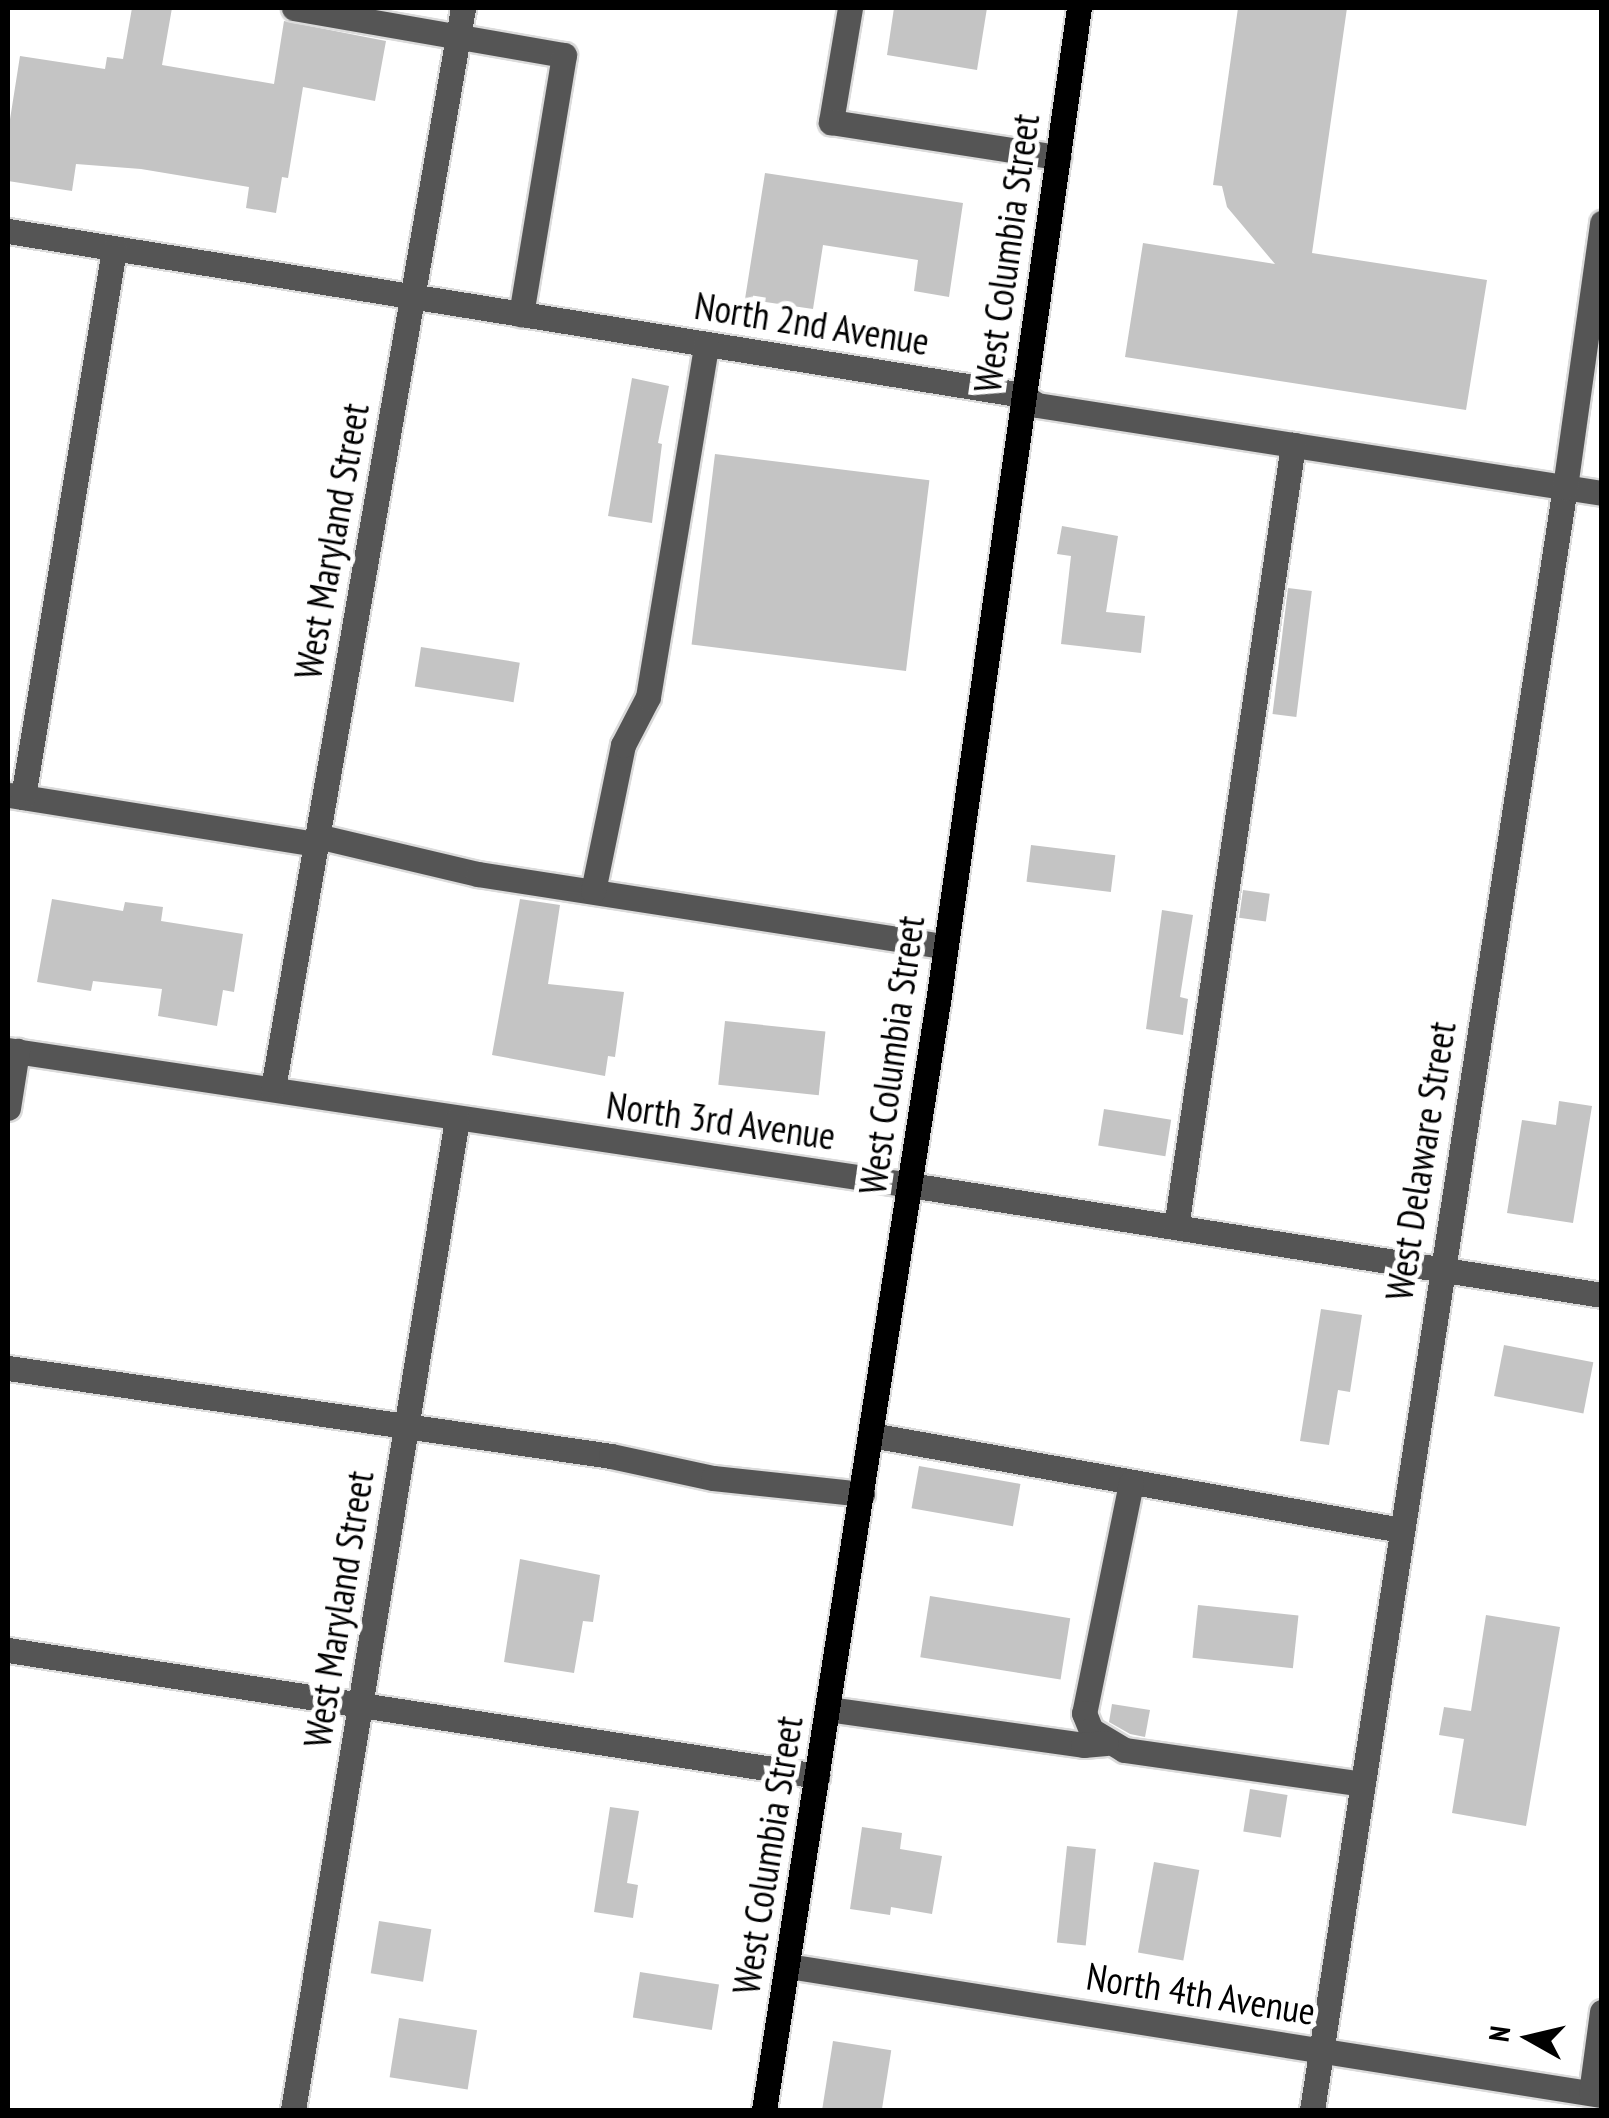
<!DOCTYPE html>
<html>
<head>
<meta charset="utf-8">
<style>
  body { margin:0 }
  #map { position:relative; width:1609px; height:2118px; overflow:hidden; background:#fff; font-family:"PT Sans Narrow",sans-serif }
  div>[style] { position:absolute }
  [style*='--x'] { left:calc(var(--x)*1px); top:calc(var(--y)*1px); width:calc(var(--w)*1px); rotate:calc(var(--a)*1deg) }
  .building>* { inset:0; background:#c4c4c4; transform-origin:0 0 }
  .roads { filter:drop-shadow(2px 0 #dbdbdb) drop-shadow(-2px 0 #dbdbdb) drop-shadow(0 2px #dbdbdb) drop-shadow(0 -2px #dbdbdb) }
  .minor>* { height:25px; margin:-12.5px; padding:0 12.5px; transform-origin:12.5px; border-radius:12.5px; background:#555 }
  .major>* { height:25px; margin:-12.5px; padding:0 12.5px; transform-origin:12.5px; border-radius:12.5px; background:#000 }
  span { translate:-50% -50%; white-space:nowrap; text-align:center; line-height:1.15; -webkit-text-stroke:10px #fff; paint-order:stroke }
  .street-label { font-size:38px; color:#000 }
  .frame { position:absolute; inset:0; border:10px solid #000; pointer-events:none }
  .north { position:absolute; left:1479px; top:1988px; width:100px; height:100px; -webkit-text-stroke:8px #fff; paint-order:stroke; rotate:278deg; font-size:28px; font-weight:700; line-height:40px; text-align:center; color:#000 }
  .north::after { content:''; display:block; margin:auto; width:35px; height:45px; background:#000; clip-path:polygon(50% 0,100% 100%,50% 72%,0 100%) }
</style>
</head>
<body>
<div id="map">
  <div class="building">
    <div style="clip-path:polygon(132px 8px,172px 8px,162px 65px,274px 84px,284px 21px,386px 41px,375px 101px,303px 87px,288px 178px,282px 177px,276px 213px,246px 208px,249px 187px,141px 169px,76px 164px,72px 191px,8px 181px,8px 132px,20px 56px,105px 69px,107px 57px,123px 59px)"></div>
    <div style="clip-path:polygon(894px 8px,987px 8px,977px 70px,887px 55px)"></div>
    <div style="clip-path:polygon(1238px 8px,1347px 8px,1312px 253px,1487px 280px,1466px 410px,1125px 357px,1143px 243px,1275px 264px,1227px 207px,1222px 186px,1213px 185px)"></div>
    <div style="clip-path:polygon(765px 173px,963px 203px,949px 297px,914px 291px,918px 260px,823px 245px,813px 309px,745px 299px)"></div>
    <div style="clip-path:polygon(632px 378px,669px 386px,658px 443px,662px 444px,652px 523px,608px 516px)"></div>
    <div style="left:715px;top:454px;width:216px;height:192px;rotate:7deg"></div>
    <div style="clip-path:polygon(1062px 526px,1118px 536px,1106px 612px,1145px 616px,1141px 653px,1061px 644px,1071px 556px,1057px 554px)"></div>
    <div style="left:1288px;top:588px;width:24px;height:127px;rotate:7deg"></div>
    <div style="left:421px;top:647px;width:100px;height:40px;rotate:9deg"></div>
    <div style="left:1031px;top:845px;width:85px;height:37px;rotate:7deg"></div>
    <div style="left:1243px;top:890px;width:27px;height:28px;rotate:8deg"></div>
    <div style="clip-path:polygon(52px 899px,123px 911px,125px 902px,163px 907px,161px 921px,243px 934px,234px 992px,223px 990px,217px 1026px,158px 1016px,162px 989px,93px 981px,91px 991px,37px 982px)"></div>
    <div style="clip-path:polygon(520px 899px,560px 905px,548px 984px,624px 992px,615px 1057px,608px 1056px,605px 1076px,492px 1055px)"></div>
    <div style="clip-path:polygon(1162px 910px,1193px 915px,1180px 997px,1188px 999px,1183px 1035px,1146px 1029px)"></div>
    <div style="left:725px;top:1021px;width:101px;height:64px;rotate:6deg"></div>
    <div style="clip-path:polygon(1559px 1101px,1592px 1106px,1573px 1223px,1507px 1213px,1522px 1120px,1556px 1125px)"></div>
    <div style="left:1104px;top:1109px;width:68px;height:37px;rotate:9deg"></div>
    <div style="clip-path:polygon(1321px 1309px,1362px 1315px,1350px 1392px,1338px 1390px,1329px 1445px,1300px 1441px)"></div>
    <div style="left:1504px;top:1345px;width:91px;height:52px;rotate:11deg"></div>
    <div style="left:919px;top:1466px;width:103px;height:43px;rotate:10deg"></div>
    <div style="clip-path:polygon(520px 1559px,600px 1575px,593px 1622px,583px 1621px,574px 1673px,504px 1662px)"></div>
    <div style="left:930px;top:1596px;width:142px;height:62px;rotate:9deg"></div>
    <div style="left:1198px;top:1605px;width:101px;height:53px;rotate:6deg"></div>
    <div style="clip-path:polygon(1486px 1615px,1560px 1627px,1526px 1826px,1452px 1813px,1464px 1739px,1439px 1735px,1444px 1707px,1471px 1711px)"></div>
    <div style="clip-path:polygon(1112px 1704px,1150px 1710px,1145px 1737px,1130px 1734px,1109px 1722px)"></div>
    <div style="left:1250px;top:1789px;width:38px;height:43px;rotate:9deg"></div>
    <div style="clip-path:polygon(610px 1807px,639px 1811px,627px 1883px,638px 1885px,633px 1918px,594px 1912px)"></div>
    <div style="clip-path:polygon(862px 1827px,902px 1833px,900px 1849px,942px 1856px,932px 1914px,891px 1907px,890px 1915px,850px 1909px)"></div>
    <div style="left:1067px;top:1846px;width:29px;height:97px;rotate:6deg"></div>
    <div style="left:1154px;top:1862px;width:46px;height:92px;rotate:10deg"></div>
    <div style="left:379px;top:1921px;width:53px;height:53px;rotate:9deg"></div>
    <div style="left:640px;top:1972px;width:80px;height:46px;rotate:9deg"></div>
    <div style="left:399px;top:2018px;width:79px;height:60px;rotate:9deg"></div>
    <div style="left:833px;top:2041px;width:59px;height:70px;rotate:9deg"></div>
  </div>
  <div class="roads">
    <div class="minor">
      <div style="--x:294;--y:8;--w:274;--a:9.9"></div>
      <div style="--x:564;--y:55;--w:263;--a:99.4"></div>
      <div style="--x:850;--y:8;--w:116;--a:99.5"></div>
      <div style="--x:831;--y:122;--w:230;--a:8.8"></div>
      <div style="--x:8;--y:231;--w:1028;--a:9.18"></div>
      <div style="--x:1023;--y:395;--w:17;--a:36"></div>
      <div style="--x:1037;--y:405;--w:572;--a:8.85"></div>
      <div style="--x:10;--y:795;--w:310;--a:9.1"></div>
      <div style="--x:23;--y:797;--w:556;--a:-80.57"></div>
      <div style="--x:317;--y:836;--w:165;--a:13.3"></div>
      <div style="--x:478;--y:874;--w:473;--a:8.8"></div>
      <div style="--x:593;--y:891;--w:149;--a:-78.4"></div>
      <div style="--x:623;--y:745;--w:54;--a:-62.5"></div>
      <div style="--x:648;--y:697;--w:357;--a:-80.6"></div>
      <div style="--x:8;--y:1050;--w:912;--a:8.51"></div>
      <div style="--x:910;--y:1185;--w:701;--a:9.03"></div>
      <div style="--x:273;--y:1088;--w:1097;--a:-80.02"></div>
      <div style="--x:8;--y:1108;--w:58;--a:-81"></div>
      <div style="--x:1176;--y:1227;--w:791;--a:-81.49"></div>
      <div style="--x:8;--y:1368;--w:609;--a:8.3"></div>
      <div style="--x:611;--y:1456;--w:104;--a:12.2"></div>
      <div style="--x:713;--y:1478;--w:150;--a:6.1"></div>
      <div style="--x:871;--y:1435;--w:538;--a:10.16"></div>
      <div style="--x:1131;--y:1483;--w:235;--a:101.5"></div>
      <div style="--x:1084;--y:1713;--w:18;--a:68"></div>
      <div style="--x:1091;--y:1730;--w:39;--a:31"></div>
      <div style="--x:1124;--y:1750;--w:241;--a:8.1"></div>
      <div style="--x:8;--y:1650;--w:819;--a:8.85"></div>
      <div style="--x:828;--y:1709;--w:258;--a:8"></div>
      <div style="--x:1083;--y:1745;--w:23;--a:-5"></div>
      <div style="--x:788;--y:1966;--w:824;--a:9.01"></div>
      <div style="--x:1591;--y:2093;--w:82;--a:-82.3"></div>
      <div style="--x:293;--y:2110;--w:1004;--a:-80.6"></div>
      <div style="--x:1312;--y:2110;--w:1643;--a:-81.14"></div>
      <div style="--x:1565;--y:487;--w:267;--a:-82"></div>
    </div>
    <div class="major">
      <div style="--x:764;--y:2110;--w:1122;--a:-81.08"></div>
      <div style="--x:938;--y:1002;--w:1004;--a:-81.93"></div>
    </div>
  </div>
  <div class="street-label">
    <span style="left:1006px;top:253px;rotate:-82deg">West Columbia Street</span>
    <span style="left:812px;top:323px;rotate:9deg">North 2nd Avenue</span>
    <span style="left:331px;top:541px;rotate:-80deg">West Maryland Street</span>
    <span style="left:891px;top:1055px;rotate:-82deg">West Columbia Street</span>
    <span style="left:721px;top:1120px;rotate:8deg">North 3rd Avenue</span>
    <span style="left:1420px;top:1161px;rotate:-81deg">West Delaware Street</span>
    <span style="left:338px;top:1609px;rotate:-81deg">West Maryland Street</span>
    <span style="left:767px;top:1855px;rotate:-81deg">West Columbia Street</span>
    <span style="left:1201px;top:1993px;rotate:9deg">North 4th Avenue</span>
  </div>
  <div class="frame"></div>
  <div class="north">N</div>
</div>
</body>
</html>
